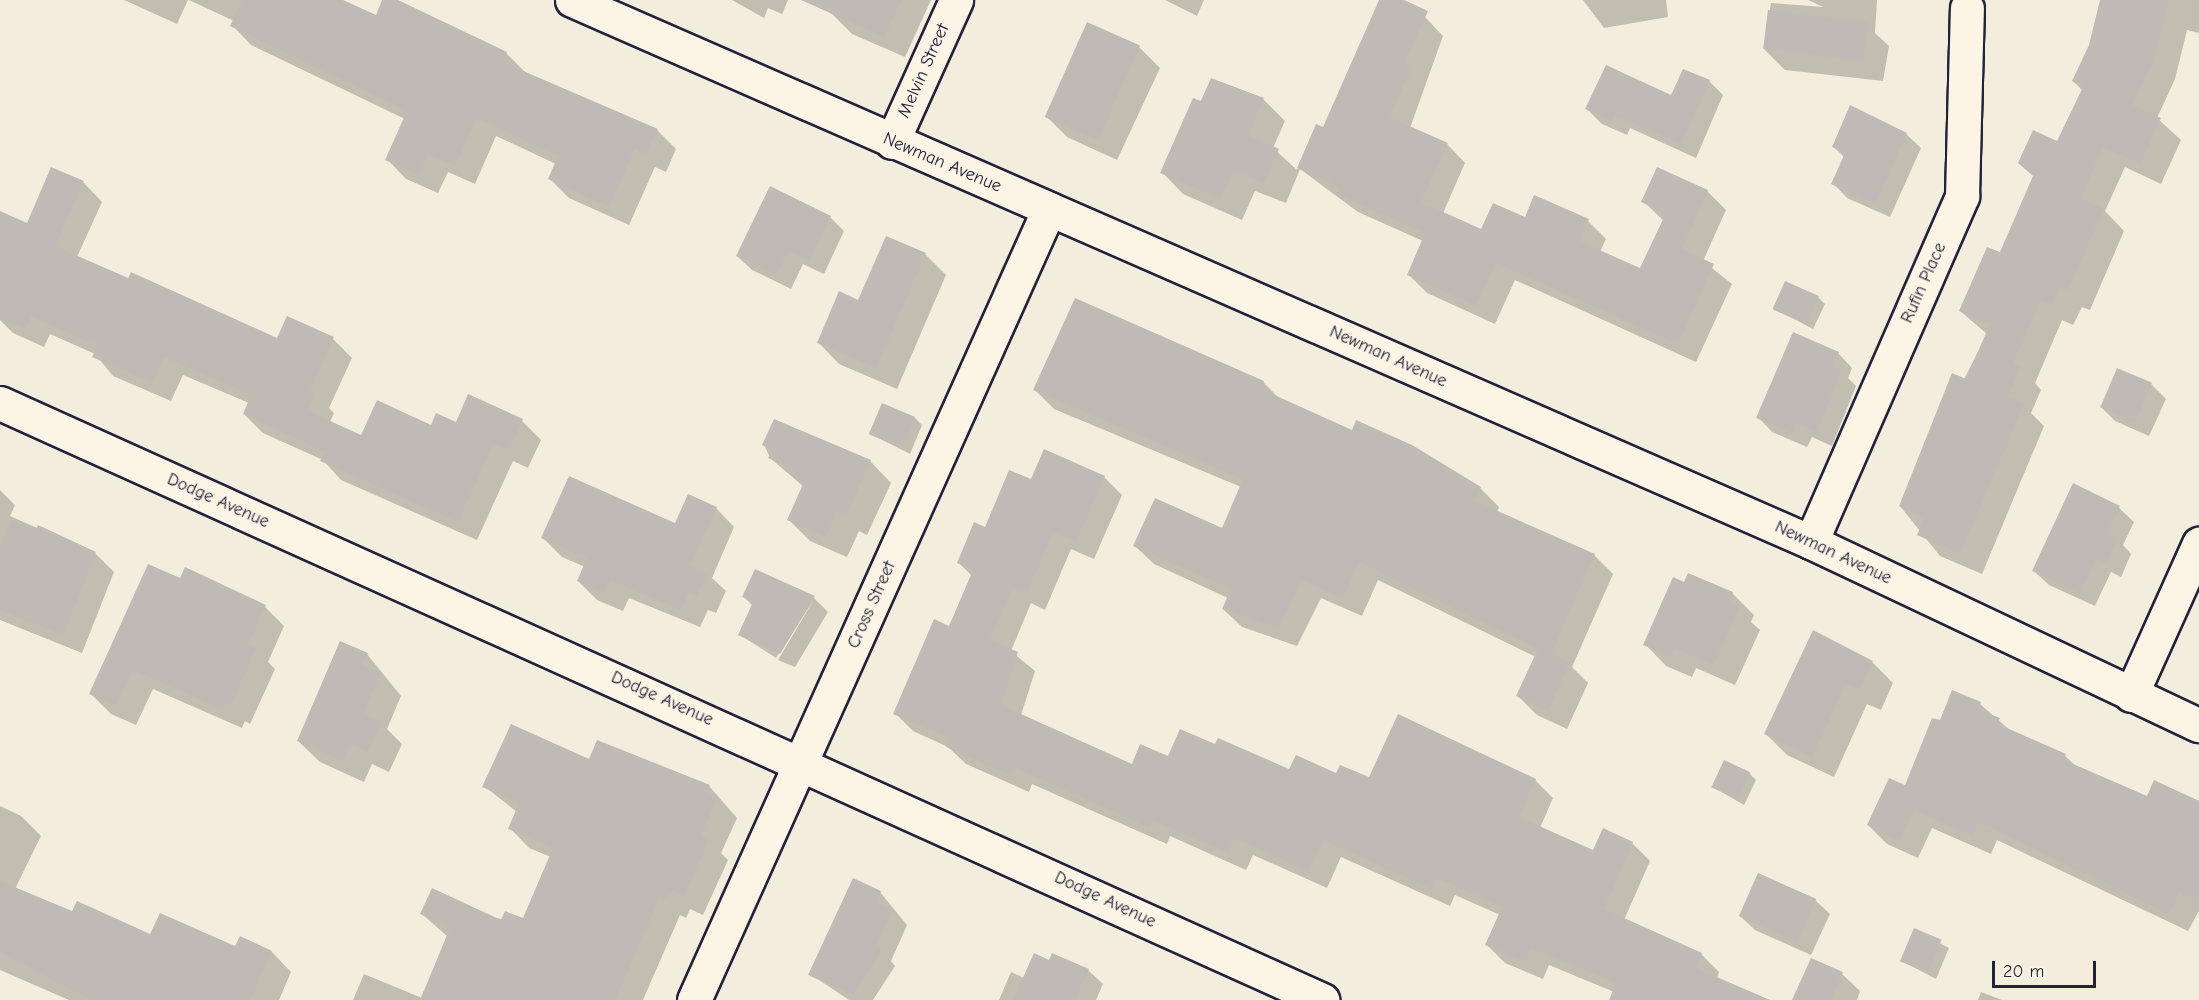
<!DOCTYPE html>
<html>
<head>
<meta charset="utf-8">
<style>
  body { margin:0 }
  #map { position:relative; width:2199px; height:1000px; overflow:hidden; background:#f3edde; font-family:"Comic Neue",sans-serif }
  div>[style] { position:absolute }
  [style*='--x'] { left:calc(var(--x)*1px); top:calc(var(--y)*1px); width:calc(var(--w)*1px); rotate:calc(var(--a)*1deg) }
  .shadow>* { inset:0; background:#0003 }
  .building>* { inset:0; background:#bfbab6; transform-origin:0 0 }
  .roads { filter:drop-shadow(2px 0 #22223b) drop-shadow(-2px 0 #22223b) drop-shadow(0 2px #22223b) drop-shadow(0 -2px #22223b) }
  .minor>* { height:33px; margin:-16.5px; padding:0 16.5px; transform-origin:16.5px; border-radius:16.5px; background:#fcf5e5 }
  span { translate:-50% -50%; white-space:nowrap; text-align:center; line-height:1.15; -webkit-text-stroke:5px #fcf5e5; paint-order:stroke }
  .street-label { font-size:18px; color:#22223b }
  .scale { position:absolute; left:1992px; top:961px; width:104px; height:27px; box-sizing:border-box; border:3px solid #22223b; border-top:0; padding-left:8px; font-size:18px; line-height:21px; white-space:nowrap; color:#22223b; -webkit-text-stroke:4px #fcf5e5; paint-order:stroke }
</style>
</head>
<body>
<div id="map">
  <div class="shadow">
    <div style="clip-path:polygon(124px 0,188px 0,177px 24px)"></div>
    <div style="clip-path:polygon(189px 0,339px 0,376px 17px,384px 0,394px 0,506px 53px,525px 72px,657px 130px,676px 149px,666px 172px,655px 167px,629px 225px,569px 198px,549px 178px,556px 164px,496px 136px,475px 184px,448px 172px,438px 193px,406px 179px,387px 159px,405px 119px,251px 45px,232px 25px,234px 21px)"></div>
    <div style="clip-path:polygon(732px 0,788px 0,782px 14px,768px 8px,764px 18px)"></div>
    <div style="clip-path:polygon(837px 0,931px 0,905px 57px,852px 34px,831px 13px)"></div>
    <div style="clip-path:polygon(1165px 0,1204px 0,1197px 16px)"></div>
    <div style="clip-path:polygon(1380px 0,1425px 17px,1443px 36px,1410px 128px,1447px 144px,1465px 163px,1443px 213px,1482px 231px,1526px 219px,1588px 221px,1606px 239px,1600px 252px,1641px 270px,1664px 221px,1643px 201px,1707px 191px,1726px 210px,1703px 261px,1732px 284px,1696px 362px,1515px 280px,1495px 324px,1427px 293px,1408px 274px,1423px 241px,1358px 212px,1300px 169px,1286px 203px,1255px 191px,1242px 220px,1183px 194px,1162px 172px,1212px 80px,1264px 100px,1285px 121px,1273px 148px,1297px 170px,1317px 126px,1324px 129px)"></div>
    <div style="clip-path:polygon(1583px 0,1666px 0,1668px 17px,1604px 28px)"></div>
    <div style="clip-path:polygon(1808px 0,1877px 0,1875px 33px,1889px 46px,1883px 81px,1785px 70px,1764px 49px,1771px 3px,1823px 7px)"></div>
    <div style="clip-path:polygon(2101px 0,2199px 0,2199px 33px,2187px 30px,2175px 79px,2157px 118px,2181px 140px,2161px 184px,2125px 167px,2105px 211px,2124px 231px,2090px 310px,2082px 307px,2073px 325px,2062px 320px,2035px 383px,2041px 390px,2031px 413px,2044px 426px,1982px 574px,1940px 556px,1900px 506px,1987px 334px,1960px 311px,2001px 254px,2083px 91px,2073px 81px,2090px 46px)"></div>
    <div style="clip-path:polygon(1139px 47px,1160px 68px,1117px 160px,1067px 137px,1046px 116px)"></div>
    <div style="clip-path:polygon(1709px 81px,1723px 95px,1696px 158px,1630px 128px,1627px 135px,1602px 124px,1587px 109px,1672px 97px)"></div>
    <div style="clip-path:polygon(1906px 134px,1921px 148px,1890px 217px,1847px 198px,1833px 183px,1845px 158px,1834px 147px)"></div>
    <div style="clip-path:polygon(52px 169px,84px 183px,102px 202px,77px 257px,278px 340px,333px 339px,352px 358px,329px 408px,334px 413px,330px 422px,362px 437px,522px 421px,541px 440px,528px 468px,513px 461px,477px 540px,341px 480px,323px 460px,263px 433px,244px 414px,249px 403px,183px 375px,171px 401px,113px 376px,95px 354px,50px 334px,44px 347px,13px 333px,0 320px,0 213px,28px 225px)"></div>
    <div style="clip-path:polygon(830px 217px,844px 231px,824px 274px,803px 264px,791px 289px,752px 270px,737px 256px)"></div>
    <div style="clip-path:polygon(925px 254px,946px 275px,897px 389px,839px 364px,818px 342px)"></div>
    <div style="clip-path:polygon(1818px 297px,1825px 304px,1813px 329px,1774px 308px)"></div>
    <div style="clip-path:polygon(1838px 353px,1852px 368px,1848px 378px,1856px 386px,1832px 446px,1812px 437px,1807px 447px,1772px 432px,1758px 417px)"></div>
    <div style="clip-path:polygon(1263px 382px,1280px 399px,1480px 488px,1499px 507px,1497px 512px,1594px 555px,1613px 574px,1572px 667px,1588px 683px,1567px 729px,1537px 715px,1518px 696px,1536px 657px,1378px 580px,1362px 616px,1321px 598px,1297px 646px,1242px 627px,1223px 609px,1228px 598px,1154px 564px,1135px 546px,1223px 530px,1241px 487px,1054px 409px,1035px 390px)"></div>
    <div style="clip-path:polygon(2151px 384px,2166px 399px,2149px 436px,2115px 421px,2100px 406px)"></div>
    <div style="clip-path:polygon(915px 418px,922px 425px,910px 454px,871px 434px)"></div>
    <div style="clip-path:polygon(764px 444px,870px 461px,891px 483px,867px 535px,859px 531px,847px 557px,810px 541px,789px 520px,804px 487px,770px 458px)"></div>
    <div style="clip-path:polygon(1104px 477px,1122px 495px,1094px 559px,1071px 549px,1045px 610px,1031px 603px,1011px 651px,1035px 671px,1021px 715px,1133px 766px,1216px 746px,1290px 771px,1370px 779px,1535px 780px,1553px 798px,1540px 828px,1594px 852px,1632px 843px,1650px 861px,1624px 920px,1701px 954px,1719px 972px,1717px 978px,1766px 1000px,1610px 1000px,1614px 992px,1549px 965px,1543px 979px,1505px 963px,1487px 945px,1500px 915px,1455px 895px,1450px 906px,1341px 857px,1327px 888px,1253px 855px,1246px 870px,1170px 836px,1167px 844px,1032px 784px,1029px 792px,966px 764px,948px 747px,913px 731px,895px 713px,950px 628px,972px 576px,958px 562px,1031px 481px)"></div>
    <div style="clip-path:polygon(2074px 485px,2119px 508px,2134px 522px,2123px 545px,2131px 554px,2121px 577px,2111px 572px,2095px 606px,2049px 585px,2034px 571px)"></div>
    <div style="clip-path:polygon(0 490px,15px 505px,10px 516px,96px 554px,114px 572px,82px 653px,0 620px)"></div>
    <div style="clip-path:polygon(716px 508px,734px 527px,712px 578px,726px 591px,716px 613px,708px 610px,700px 627px,629px 598px,623px 611px,597px 600px,578px 581px,585px 567px,562px 557px,543px 538px,676px 525px)"></div>
    <div style="clip-path:polygon(181px 580px,265px 607px,284px 626px,268px 662px,275px 669px,250px 724px,245px 721px,242px 728px,153px 689px,136px 725px,111px 714px,91px 694px)"></div>
    <div style="clip-path:polygon(1685px 583px,1732px 593px,1754px 615px,1751px 622px,1760px 630px,1735px 685px,1696px 668px,1692px 677px,1666px 666px,1645px 644px)"></div>
    <div style="clip-path:polygon(744px 597px,814px 598px,828px 612px,795px 667px,778px 660px,813px 601px,776px 658px,740px 635px,753px 606px)"></div>
    <div style="clip-path:polygon(367px 654px,401px 696px,387px 729px,402px 744px,389px 772px,372px 764px,364px 782px,320px 762px,298px 741px)"></div>
    <div style="clip-path:polygon(1872px 662px,1893px 683px,1881px 710px,1867px 704px,1834px 777px,1787px 755px,1766px 734px)"></div>
    <div style="clip-path:polygon(1980px 704px,2012px 732px,2065px 756px,2078px 768px,2147px 798px,2154px 782px,2199px 801px,2199px 911px,2188px 931px,1997px 840px,1991px 854px,1932px 828px,1918px 858px,1887px 844px,1868px 825px,1906px 787px,1941px 722px)"></div>
    <div style="clip-path:polygon(590px 761px,709px 786px,737px 818px,721px 853px,728px 860px,703px 915px,690px 909px,686px 918px,680px 915px,643px 1000px,353px 1000px,364px 974px,422px 998px,448px 937px,422px 914px,524px 920px,551px 857px,529px 848px,510px 828px,517px 812px,484px 786px)"></div>
    <div style="clip-path:polygon(1749px 773px,1756px 780px,1744px 805px,1713px 787px)"></div>
    <div style="clip-path:polygon(0 806px,21px 816px,41px 836px,15px 889px,73px 913px,151px 936px,272px 952px,291px 972px,279px 1000px,69px 1000px,0 970px)"></div>
    <div style="clip-path:polygon(880px 892px,907px 925px,891px 961px,895px 966px,873px 1000px,849px 1000px,810px 974px)"></div>
    <div style="clip-path:polygon(1815px 900px,1830px 914px,1811px 955px,1755px 930px,1740px 916px)"></div>
    <div style="clip-path:polygon(1914px 930px,1949px 948px,1936px 979px,1902px 961px)"></div>
    <div style="clip-path:polygon(1812px 960px,1842px 974px,1860px 991px,1857px 1000px,1793px 1000px)"></div>
    <div style="clip-path:polygon(1050px 962px,1088px 970px,1103px 984px,1096px 1000px,999px 1000px,1011px 972px,1024px 978px)"></div>
    <div style="clip-path:polygon(1981px 992px,2002px 1000px,1978px 1000px)"></div>
  </div>
  <div class="building">
    <div style="clip-path:polygon(242px 0,343px 0,376px 15px,382px 0,398px 0,507px 52px,502px 62px,658px 129px,646px 154px,635px 149px,609px 207px,548px 179px,558px 156px,477px 118px,455px 166px,428px 154px,419px 175px,385px 160px,407px 111px,230px 26px)"></div>
    <div style="clip-path:polygon(801px 0,901px 0,884px 37px)"></div>
    <div style="clip-path:polygon(1379px 0,1404px 0,1428px 11px,1405px 61px,1410px 72px,1389px 117px,1448px 143px,1421px 202px,1481px 229px,1493px 203px,1525px 217px,1534px 195px,1589px 219px,1579px 241px,1640px 268px,1666px 213px,1641px 202px,1657px 167px,1708px 190px,1682px 249px,1714px 264px,1678px 344px,1496px 263px,1476px 306px,1407px 275px,1425px 233px,1337px 194px,1339px 189px,1326px 180px,1297px 168px,1316px 124px,1323px 127px)"></div>
    <div style="clip-path:polygon(2100px 0,2168px 0,2155px 58px,2132px 105px,2161px 118px,2140px 164px,2103px 147px,2081px 198px,2104px 209px,2068px 290px,2060px 287px,2052px 305px,2041px 300px,2013px 364px,2021px 367px,2008px 396px,2024px 404px,1960px 554px,1917px 535px,1924px 518px,1899px 506px,1952px 373px,1966px 379px,1990px 324px,1959px 311px,1987px 247px,2000px 252px,2033px 176px,2018px 163px,2033px 130px,2057px 141px,2083px 87px,2072px 81px,2089px 45px)"></div>
    <div style="left:1768px;top:10px;width:101px;height:39px;rotate:7deg"></div>
    <div style="left:1087px;top:22px;width:58px;height:104px;rotate:24deg"></div>
    <div style="clip-path:polygon(1606px 65px,1671px 95px,1683px 69px,1710px 80px,1681px 144px,1615px 115px,1612px 121px,1585px 109px)"></div>
    <div style="clip-path:polygon(1211px 78px,1264px 98px,1248px 136px,1279px 149px,1264px 183px,1233px 171px,1221px 199px,1160px 173px,1193px 98px,1201px 101px)"></div>
    <div style="clip-path:polygon(1850px 105px,1907px 133px,1876px 204px,1831px 184px,1845px 153px,1832px 147px)"></div>
    <div style="clip-path:polygon(51px 167px,84px 181px,55px 246px,128px 278px,131px 272px,277px 338px,287px 316px,334px 337px,310px 391px,316px 393px,308px 411px,361px 435px,377px 400px,431px 425px,436px 413px,456px 422px,468px 394px,523px 419px,509px 450px,494px 443px,458px 522px,320px 461px,325px 452px,243px 414px,251px 395px,164px 357px,152px 383px,92px 357px,98px 346px,31px 316px,25px 329px,0 318px,0 211px,27px 223px)"></div>
    <div style="clip-path:polygon(770px 186px,831px 216px,809px 260px,788px 251px,776px 275px,736px 256px)"></div>
    <div style="clip-path:polygon(886px 236px,926px 253px,876px 368px,817px 343px,839px 291px,858px 300px)"></div>
    <div style="left:1785px;top:281px;width:37px;height:31px;rotate:24deg"></div>
    <div style="clip-path:polygon(1075px 298px,1264px 381px,1261px 389px,1352px 430px,1356px 420px,1412px 445px,1481px 487px,1475px 501px,1595px 554px,1551px 654px,1570px 663px,1548px 711px,1516px 696px,1538px 649px,1359px 562px,1343px 598px,1302px 580px,1278px 628px,1222px 609px,1231px 589px,1133px 546px,1155px 498px,1222px 528px,1243px 479px,1033px 390px)"></div>
    <div style="clip-path:polygon(1793px 332px,1839px 352px,1833px 366px,1842px 370px,1817px 432px,1797px 423px,1793px 433px,1756px 418px)"></div>
    <div style="left:2117px;top:368px;width:38px;height:43px;rotate:23deg"></div>
    <div style="left:882px;top:403px;width:36px;height:34px;rotate:23deg"></div>
    <div style="clip-path:polygon(774px 419px,871px 460px,846px 515px,837px 511px,826px 537px,787px 520px,804px 482px,790px 475px,793px 469px,768px 458px,772px 450px,762px 445px)"></div>
    <div style="clip-path:polygon(1044px 449px,1105px 476px,1076px 542px,1053px 532px,1027px 593px,1013px 586px,990px 640px,1018px 652px,1001px 705px,1132px 764px,1140px 744px,1168px 756px,1180px 729px,1215px 744px,1218px 738px,1289px 769px,1296px 755px,1336px 773px,1340px 765px,1369px 777px,1398px 714px,1536px 779px,1519px 817px,1593px 850px,1603px 828px,1633px 842px,1604px 909px,1702px 953px,1696px 968px,1770px 1000px,1609px 1000px,1616px 983px,1531px 948px,1525px 962px,1485px 945px,1502px 907px,1437px 878px,1432px 889px,1323px 840px,1309px 871px,1234px 838px,1228px 853px,1152px 820px,1148px 827px,1014px 767px,1011px 775px,946px 747px,950px 738px,893px 714px,934px 619px,949px 626px,973px 570px,957px 563px,974px 522px,985px 527px,1009px 470px,1031px 479px)"></div>
    <div style="clip-path:polygon(569px 476px,675px 523px,688px 494px,717px 507px,691px 565px,708px 572px,697px 596px,689px 592px,681px 610px,610px 580px,605px 593px,577px 581px,587px 558px,541px 538px)"></div>
    <div style="clip-path:polygon(2073px 483px,2120px 506px,2107px 534px,2118px 538px,2106px 564px,2096px 559px,2080px 593px,2032px 571px)"></div>
    <div style="clip-path:polygon(11px 520px,36px 530px,38px 525px,96px 552px,63px 635px,0 610px,0 548px)"></div>
    <div style="clip-path:polygon(148px 564px,180px 578px,185px 567px,266px 605px,248px 644px,256px 648px,231px 706px,225px 703px,222px 709px,133px 670px,116px 706px,89px 694px)"></div>
    <div style="clip-path:polygon(755px 569px,815px 596px,780px 654px,738px 635px,753px 602px,742px 597px)"></div>
    <div style="clip-path:polygon(1688px 573px,1733px 592px,1730px 603px,1739px 608px,1714px 665px,1674px 648px,1671px 657px,1643px 645px,1673px 577px,1684px 582px)"></div>
    <div style="clip-path:polygon(1813px 630px,1873px 661px,1859px 690px,1846px 684px,1812px 757px,1764px 734px)"></div>
    <div style="clip-path:polygon(340px 641px,368px 653px,362px 665px,381px 673px,363px 714px,381px 722px,368px 752px,350px 744px,343px 761px,297px 741px)"></div>
    <div style="clip-path:polygon(1952px 690px,1981px 702px,1978px 709px,2000px 718px,1998px 724px,2066px 754px,2064px 760px,2147px 796px,2154px 780px,2199px 801px,2199px 901px,2179px 892px,2169px 914px,1978px 822px,1972px 836px,1914px 810px,1899px 841px,1867px 825px,1889px 778px,1905px 785px,1932px 718px,1940px 720px)"></div>
    <div style="clip-path:polygon(511px 724px,589px 759px,597px 740px,710px 785px,706px 792px,718px 797px,701px 835px,709px 839px,684px 896px,670px 890px,666px 899px,660px 897px,615px 1000px,420px 1000px,450px 928px,420px 914px,432px 888px,501px 920px,505px 911px,523px 918px,553px 848px,508px 829px,519px 803px,482px 787px)"></div>
    <div style="left:1724px;top:760px;width:29px;height:30px;rotate:25deg"></div>
    <div style="left:1758px;top:873px;width:64px;height:47px;rotate:24deg"></div>
    <div style="clip-path:polygon(853px 878px,881px 891px,876px 902px,893px 910px,876px 947px,882px 950px,853px 995px,808px 975px)"></div>
    <div style="clip-path:polygon(0 881px,72px 911px,77px 901px,150px 934px,160px 913px,235px 946px,240px 936px,272px 951px,250px 1000px,91px 1000px,0 952px)"></div>
    <div style="left:1914px;top:928px;width:30px;height:36px;rotate:23deg"></div>
    <div style="clip-path:polygon(1034px 953px,1049px 960px,1052px 953px,1089px 969px,1075px 1000px,1013px 1000px)"></div>
    <div style="clip-path:polygon(1811px 958px,1843px 972px,1831px 1000px,1792px 1000px)"></div>
  </div>
  <div class="roads">
    <div class="minor">
      <div style="--x:572;--y:0;--w:1352;--a:23.63"></div>
      <div style="--x:1811;--y:542;--w:429;--a:25.3"></div>
      <div style="--x:892;--y:142;--w:156;--a:-65.7"></div>
      <div style="--x:0;--y:403;--w:1451;--a:24.3"></div>
      <div style="--x:1811;--y:542;--w:378;--a:-66.4"></div>
      <div style="--x:1962;--y:196;--w:188;--a:-88.5"></div>
      <div style="--x:2131;--y:695;--w:166;--a:-65.8"></div>
      <div style="--x:694;--y:1000;--w:867;--a:-65.83"></div>
    </div>
  </div>
  <div class="street-label">
    <span style="left:924px;top:71px;rotate:-66deg">Melvin Street</span>
    <span style="left:942px;top:163px;rotate:23deg">Newman Avenue</span>
    <span style="left:1924px;top:283px;rotate:-66deg">Rufin Place</span>
    <span style="left:1388px;top:357px;rotate:24deg">Newman Avenue</span>
    <span style="left:218px;top:501px;rotate:24deg">Dodge Avenue</span>
    <span style="left:1833px;top:553px;rotate:25deg">Newman Avenue</span>
    <span style="left:872px;top:605px;rotate:-66deg">Cross Street</span>
    <span style="left:662px;top:699px;rotate:24deg">Dodge Avenue</span>
    <span style="left:1105px;top:900px;rotate:25deg">Dodge Avenue</span>
  </div>
  <div class="scale">20 m</div>
</div>
</body>
</html>
